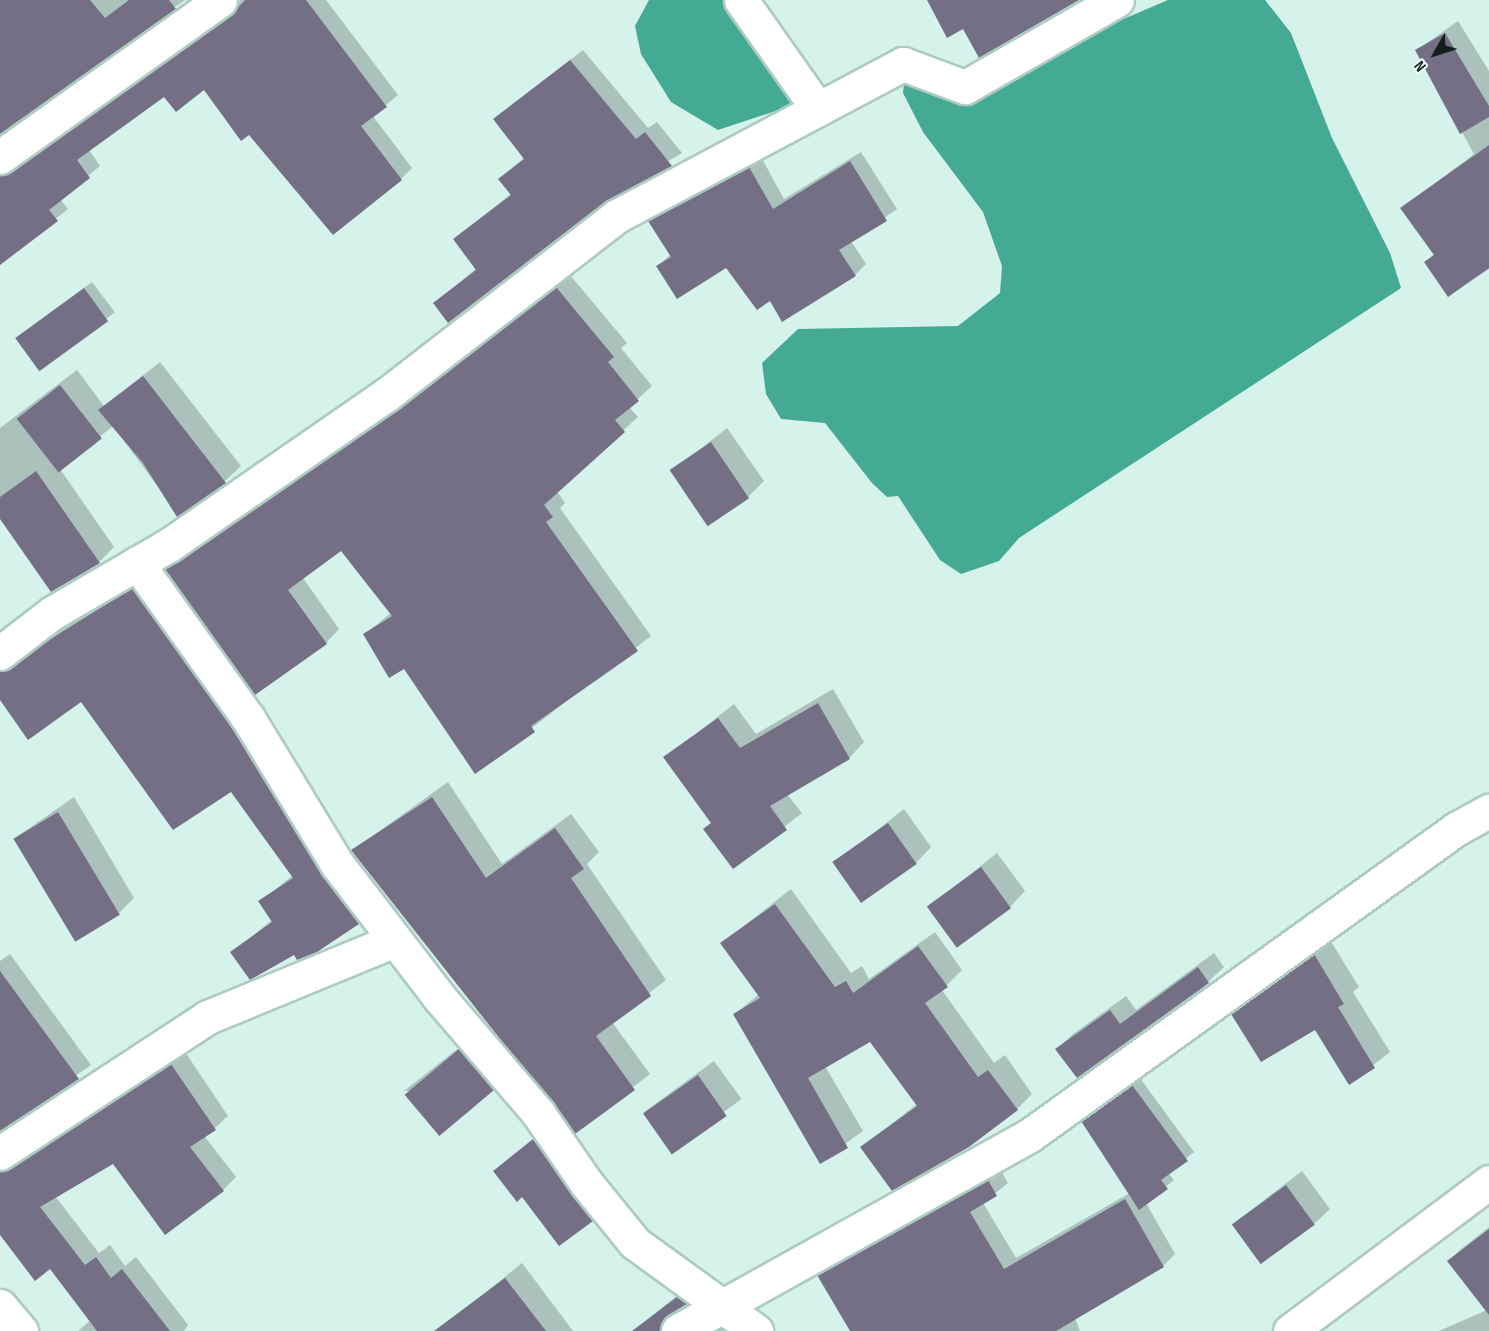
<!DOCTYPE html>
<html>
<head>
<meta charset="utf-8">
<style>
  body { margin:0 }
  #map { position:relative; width:1489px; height:1331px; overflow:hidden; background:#d5f3ea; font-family:"Sofia Sans Condensed",sans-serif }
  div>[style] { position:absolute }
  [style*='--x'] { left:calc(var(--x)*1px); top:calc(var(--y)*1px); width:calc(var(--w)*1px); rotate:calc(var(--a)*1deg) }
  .water>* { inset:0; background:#44aa93 }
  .shadow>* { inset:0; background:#0003; transform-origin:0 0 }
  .building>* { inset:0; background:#756f85; transform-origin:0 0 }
  .roads { filter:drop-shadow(2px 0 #aecbc2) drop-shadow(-2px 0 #aecbc2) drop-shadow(0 2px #aecbc2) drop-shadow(0 -2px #aecbc2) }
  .minor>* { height:33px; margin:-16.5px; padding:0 16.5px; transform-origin:16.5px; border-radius:16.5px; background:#fff }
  span { translate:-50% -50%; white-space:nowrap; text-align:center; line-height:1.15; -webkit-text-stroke:4.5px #e7fff8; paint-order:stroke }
  .north { position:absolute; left:1405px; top:24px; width:60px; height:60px; -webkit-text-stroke:4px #e7fff8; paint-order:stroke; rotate:231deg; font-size:16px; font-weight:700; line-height:24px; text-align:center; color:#141f1c }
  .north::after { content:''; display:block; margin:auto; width:21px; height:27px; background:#141f1c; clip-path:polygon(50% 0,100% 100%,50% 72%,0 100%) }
</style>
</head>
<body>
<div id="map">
  <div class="water">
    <div style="clip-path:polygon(649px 0,732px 0,803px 102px,718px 130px,671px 102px,641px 54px,635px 26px)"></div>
    <div style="clip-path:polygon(1168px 0,1265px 0,1291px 33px,1332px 138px,1390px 253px,1401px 288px,1019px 538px,999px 561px,961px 574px,940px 560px,898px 496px,887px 497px,872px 483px,825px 423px,781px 419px,766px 394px,762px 363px,798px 329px,958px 326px,1000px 293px,1002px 266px,983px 212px,923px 132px,903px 93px,905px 75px,934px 84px,1072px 41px)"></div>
  </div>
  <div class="shadow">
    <div style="clip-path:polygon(0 0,185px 0,0 132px)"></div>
    <div style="clip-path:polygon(240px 0,326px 0,398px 95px,373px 116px,412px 168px,401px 179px,249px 133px,204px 88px,165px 95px,89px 150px,100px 166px,60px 199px,68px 209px,0 263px,0 159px,24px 161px,235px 11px)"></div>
    <div style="clip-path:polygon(1458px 21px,1489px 71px,1489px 269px,1449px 295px,1426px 262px,1434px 254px,1402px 208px,1474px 154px,1417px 50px)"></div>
    <div style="clip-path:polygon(583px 50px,648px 128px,657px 122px,682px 153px,626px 186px,448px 321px,435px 303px,477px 268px,455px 239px,512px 193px,500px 179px,525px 157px,495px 119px)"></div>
    <div style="clip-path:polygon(861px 152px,897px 209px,851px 241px,866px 264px,855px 275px,783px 320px,771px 299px,726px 266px,658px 266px,671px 254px,650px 221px,661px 210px,761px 157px,784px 199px)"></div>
    <div style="clip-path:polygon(570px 275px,627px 343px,621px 348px,652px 386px,629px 407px,638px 417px,557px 491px,565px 503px,560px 508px,651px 636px,475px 772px,405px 667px,365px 634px,391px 613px,342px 549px,303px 578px,339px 629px,326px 643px,167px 569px,412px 397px)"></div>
    <div style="left:92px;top:282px;width:38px;height:84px;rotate:53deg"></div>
    <div style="clip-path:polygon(160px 362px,241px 466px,225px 481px,178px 514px,113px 426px,60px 469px,114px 547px,99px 562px,0 516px,0 428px,77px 370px,104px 406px)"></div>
    <div style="clip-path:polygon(727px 428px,764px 481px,748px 497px,672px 471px)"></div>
    <div style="clip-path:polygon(148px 574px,373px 908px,316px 950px,232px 953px,272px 920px,260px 902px,293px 875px,232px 790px,82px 700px,0 697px,3px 665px)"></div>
    <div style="clip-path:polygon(833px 689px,864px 742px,849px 758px,787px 794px,802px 813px,733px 867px,712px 822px,665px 758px,734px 704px,756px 734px)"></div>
    <div style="clip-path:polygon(448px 782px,502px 864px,571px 814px,599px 852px,587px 864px,666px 980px,612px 1022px,650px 1074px,575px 1132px,353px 850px)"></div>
    <div style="clip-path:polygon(74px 797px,134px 898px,119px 913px,15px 838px)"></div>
    <div style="clip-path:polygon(904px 809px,931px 847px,916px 863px,835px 863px)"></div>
    <div style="clip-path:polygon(997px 853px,1025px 891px,1010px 907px,929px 907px)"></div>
    <div style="clip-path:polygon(791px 889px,851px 973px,862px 966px,869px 979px,935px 932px,962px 970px,942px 990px,994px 1063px,1005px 1055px,1032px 1094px,1017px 1109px,862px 1147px,917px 1104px,870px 1040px,825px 1066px,863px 1131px,820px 1162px,735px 1014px,759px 994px,722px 943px)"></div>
    <div style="clip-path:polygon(1330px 940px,1359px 987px,1353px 992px,1390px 1052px,1350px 1083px,1316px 1027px,1233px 1014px)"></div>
    <div style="clip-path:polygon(1214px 953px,1224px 967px,1208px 982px,1077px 1076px,1057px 1049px,1073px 1034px,1126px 996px,1136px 1010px)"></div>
    <div style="clip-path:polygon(10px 954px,91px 1065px,0 1129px,0 961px)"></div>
    <div style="clip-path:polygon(475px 1035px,508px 1073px,493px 1089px,404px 1091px)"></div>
    <div style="clip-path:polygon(185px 1052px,228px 1116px,205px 1137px,236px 1177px,223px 1190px,113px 1162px,55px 1196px,99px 1253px,110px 1245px,125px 1266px,136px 1257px,188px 1325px,184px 1331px,78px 1331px,91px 1320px,50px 1267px,0 1233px,0 1150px)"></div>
    <div style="left:714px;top:1061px;width:47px;height:87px;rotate:54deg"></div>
    <div style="clip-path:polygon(1140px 1078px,1194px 1152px,1168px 1173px,1174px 1180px,1146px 1203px,1175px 1254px,1163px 1266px,1075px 1318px,1080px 1331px,851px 1331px,819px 1275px,831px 1263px,1000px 1169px,1008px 1183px,983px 1203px,1016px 1258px,1130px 1193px,1083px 1122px)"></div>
    <div style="clip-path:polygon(546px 1129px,603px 1208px,592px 1219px,523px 1195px,495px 1171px)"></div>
    <div style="clip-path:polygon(1302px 1171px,1330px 1209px,1314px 1224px,1233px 1224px)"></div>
    <div style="clip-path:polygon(1489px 1227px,1489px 1273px,1449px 1261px,1461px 1249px)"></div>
    <div style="clip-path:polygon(522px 1263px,573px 1331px,464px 1331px,454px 1318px)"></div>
    <div style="clip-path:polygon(693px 1283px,701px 1289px,676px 1310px,682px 1331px,633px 1331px)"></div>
    <div style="clip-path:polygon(1489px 1309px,1489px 1331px,1439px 1331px)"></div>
    <div style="clip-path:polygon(736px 1315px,750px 1331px,707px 1331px)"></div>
  </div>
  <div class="building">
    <div style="clip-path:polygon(0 0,90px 0,105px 18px,129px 0,169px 0,176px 9px,0 134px)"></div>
    <div style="clip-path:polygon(245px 0,306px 0,387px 107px,361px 126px,402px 180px,333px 235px,249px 135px,241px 141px,204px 90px,176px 112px,164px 97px,77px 160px,90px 178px,49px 210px,58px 221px,0 265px,0 175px,231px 15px)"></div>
    <div style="clip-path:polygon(927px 0,1079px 0,979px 58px,963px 29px,947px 38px)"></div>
    <div style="clip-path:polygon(1445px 33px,1489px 106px,1489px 117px,1460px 134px,1415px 50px)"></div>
    <div style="clip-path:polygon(570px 60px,636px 139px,645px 132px,672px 166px,606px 201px,448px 323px,433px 303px,476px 270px,453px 239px,511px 195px,498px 179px,524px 159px,493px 119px)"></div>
    <div style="clip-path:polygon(1489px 145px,1489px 268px,1448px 297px,1424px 262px,1434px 255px,1400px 208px)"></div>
    <div style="clip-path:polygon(850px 161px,887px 221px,839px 250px,856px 276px,782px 322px,770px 301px,757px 310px,726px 268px,677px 299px,656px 266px,671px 257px,648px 221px,749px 167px,773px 209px)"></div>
    <div style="clip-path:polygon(556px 287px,614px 357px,608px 362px,639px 401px,615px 420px,625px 432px,544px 505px,553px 517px,546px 522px,638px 651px,531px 726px,535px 732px,475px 774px,404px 669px,389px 678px,363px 634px,392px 616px,341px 551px,288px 590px,327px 644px,255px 695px,165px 569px,397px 410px)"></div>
    <div style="left:84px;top:288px;width:41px;height:85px;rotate:54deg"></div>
    <div style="clip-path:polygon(143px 376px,226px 483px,177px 517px,143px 463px,98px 410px)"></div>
    <div style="left:60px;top:385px;width:68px;height:55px;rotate:52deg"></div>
    <div style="left:711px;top:442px;width:68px;height:50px;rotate:56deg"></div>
    <div style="clip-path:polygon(36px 471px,100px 563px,51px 592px,0 519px,0 497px)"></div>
    <div style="clip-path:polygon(132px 588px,232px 728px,321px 874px,359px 924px,317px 952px,297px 960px,294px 955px,250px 980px,230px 952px,272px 922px,258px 901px,293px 878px,231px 792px,173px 830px,81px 702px,28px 740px,0 700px,0 671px)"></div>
    <div style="clip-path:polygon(818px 703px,850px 759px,770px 806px,787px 830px,733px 869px,703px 829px,711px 823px,663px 757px,718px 718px,740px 748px)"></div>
    <div style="clip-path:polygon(432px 797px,486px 878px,555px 828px,584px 869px,571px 878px,651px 996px,596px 1036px,635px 1090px,575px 1134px,351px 850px)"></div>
    <div style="left:58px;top:812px;width:120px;height:52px;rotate:59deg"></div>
    <div style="left:888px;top:823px;width:50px;height:68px;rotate:55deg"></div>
    <div style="left:981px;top:867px;width:51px;height:67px;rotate:54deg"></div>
    <div style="clip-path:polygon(775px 904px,835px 987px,846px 981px,853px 993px,918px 946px,948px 987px,925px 1003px,978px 1077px,988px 1070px,1018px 1110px,969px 1147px,892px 1191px,860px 1147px,917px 1106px,870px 1042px,808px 1078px,848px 1148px,820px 1164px,733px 1014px,760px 998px,720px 943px)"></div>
    <div style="clip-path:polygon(1314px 954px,1344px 1004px,1338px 1007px,1375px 1068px,1349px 1085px,1315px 1030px,1261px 1062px,1231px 1014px)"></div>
    <div style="clip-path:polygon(1198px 967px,1209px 983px,1077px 1078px,1055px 1049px,1110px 1010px,1120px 1024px)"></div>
    <div style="clip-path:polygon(0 971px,79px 1079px,0 1131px)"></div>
    <div style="left:459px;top:1049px;width:54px;height:71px;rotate:50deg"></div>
    <div style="clip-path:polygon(171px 1064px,216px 1130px,190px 1147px,224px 1191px,165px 1235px,113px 1164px,40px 1207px,85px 1265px,96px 1257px,111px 1278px,122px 1269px,170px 1331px,97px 1331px,50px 1269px,35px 1281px,0 1235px,0 1172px)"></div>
    <div style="left:698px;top:1075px;width:50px;height:67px;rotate:55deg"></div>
    <div style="clip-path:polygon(1132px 1085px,1188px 1161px,1161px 1180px,1168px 1189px,1139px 1210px,1081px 1121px)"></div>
    <div style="clip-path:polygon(533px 1139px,593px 1221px,559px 1246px,522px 1197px,517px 1202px,493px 1171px)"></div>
    <div style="clip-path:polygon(988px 1180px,997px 1196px,970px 1212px,1004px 1269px,1125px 1199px,1164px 1267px,1056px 1331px,850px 1331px,817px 1275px)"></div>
    <div style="left:1286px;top:1185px;width:49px;height:67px;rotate:54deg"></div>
    <div style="clip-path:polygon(1489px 1229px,1489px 1315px,1447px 1261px)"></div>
    <div style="clip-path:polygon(505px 1278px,546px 1331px,434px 1331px)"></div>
    <div style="clip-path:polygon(677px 1297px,687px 1304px,668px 1315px,659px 1331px,632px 1331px)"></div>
  </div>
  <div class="roads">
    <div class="minor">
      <div style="--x:741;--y:0;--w:133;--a:54.8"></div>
      <div style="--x:0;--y:157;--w:270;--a:-35.5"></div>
      <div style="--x:137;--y:563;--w:191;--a:54.4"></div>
      <div style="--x:248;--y:718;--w:171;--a:58.6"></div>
      <div style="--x:337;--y:864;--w:168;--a:52.5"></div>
      <div style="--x:439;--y:997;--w:153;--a:49.5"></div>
      <div style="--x:538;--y:1113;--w:86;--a:55.4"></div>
      <div style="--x:587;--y:1184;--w:76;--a:50.9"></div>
      <div style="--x:635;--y:1243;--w:150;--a:36"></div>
      <div style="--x:0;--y:653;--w:66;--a:-37.6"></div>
      <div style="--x:52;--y:613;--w:135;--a:-30.2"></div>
      <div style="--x:169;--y:545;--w:264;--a:-34.7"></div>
      <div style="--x:386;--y:395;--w:292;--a:-37.8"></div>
      <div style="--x:617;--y:216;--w:324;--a:-28"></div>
      <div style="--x:903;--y:64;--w:66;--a:20.4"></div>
      <div style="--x:965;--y:87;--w:175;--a:-29.8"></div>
      <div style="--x:0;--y:1153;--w:249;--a:-33.2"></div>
      <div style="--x:208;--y:1017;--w:202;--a:-22.4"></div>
      <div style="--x:0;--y:1306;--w:33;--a:50"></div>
      <div style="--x:678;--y:1331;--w:403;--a:-29.1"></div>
      <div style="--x:1030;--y:1135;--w:525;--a:-35.69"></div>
      <div style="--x:1456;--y:829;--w:38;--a:-29"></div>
      <div style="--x:1290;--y:1331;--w:249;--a:-36.8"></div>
    </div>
  </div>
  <div class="north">N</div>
</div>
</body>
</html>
